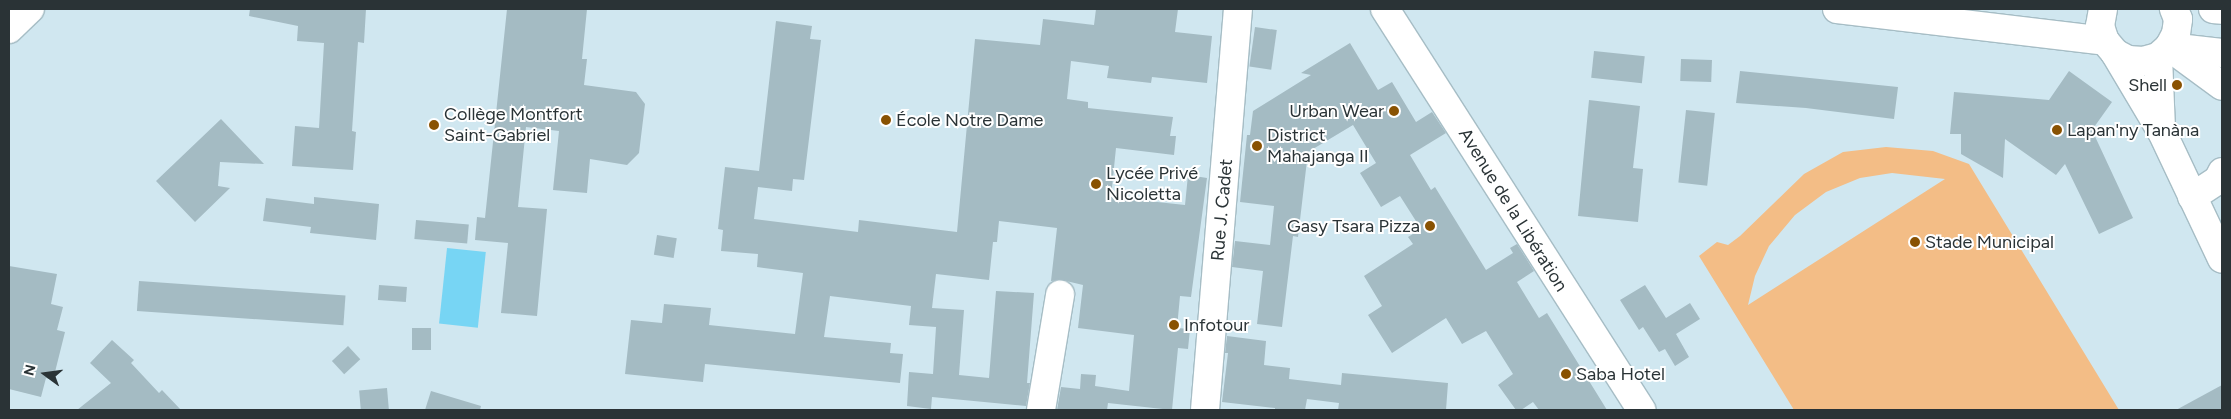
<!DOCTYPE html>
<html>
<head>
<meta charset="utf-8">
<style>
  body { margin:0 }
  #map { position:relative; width:2231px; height:419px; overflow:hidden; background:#d0e7f0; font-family:Figtree,sans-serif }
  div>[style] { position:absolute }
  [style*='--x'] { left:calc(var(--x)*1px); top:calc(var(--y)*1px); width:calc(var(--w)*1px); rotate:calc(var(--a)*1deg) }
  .green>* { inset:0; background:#f3bd86 }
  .water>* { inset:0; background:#77d5f4; transform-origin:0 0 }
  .building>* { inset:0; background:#a4bbc3; transform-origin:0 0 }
  .roads { filter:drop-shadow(1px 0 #a6bdc5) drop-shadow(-1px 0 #a6bdc5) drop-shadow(0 1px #a6bdc5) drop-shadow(0 -1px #a6bdc5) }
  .minor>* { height:28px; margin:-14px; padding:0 14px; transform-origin:14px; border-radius:14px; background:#fff }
  .major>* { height:28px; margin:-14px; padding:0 14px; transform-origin:14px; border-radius:14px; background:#fff }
  .dots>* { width:14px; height:14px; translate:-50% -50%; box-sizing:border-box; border:2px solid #fff; border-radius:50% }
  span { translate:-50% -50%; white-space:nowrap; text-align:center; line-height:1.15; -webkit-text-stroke:4px #fff; paint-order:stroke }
  .poi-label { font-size:18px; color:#2a3336 }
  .right { translate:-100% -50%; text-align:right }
  .left { translate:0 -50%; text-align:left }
  .street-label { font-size:18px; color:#2a3336 }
  .frame { position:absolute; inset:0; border:10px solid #2a3336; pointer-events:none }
  .north { position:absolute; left:20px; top:349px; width:50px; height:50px; -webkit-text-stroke:4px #fff; paint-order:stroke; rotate:284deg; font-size:14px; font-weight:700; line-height:20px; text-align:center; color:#2a3336 }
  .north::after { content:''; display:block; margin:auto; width:18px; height:22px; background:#2a3336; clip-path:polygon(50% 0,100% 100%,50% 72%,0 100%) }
</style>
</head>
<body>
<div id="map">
  <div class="green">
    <div style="clip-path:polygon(evenodd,1886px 147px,1933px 151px,1969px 164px,2119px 410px,1794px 410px,1699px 256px,1717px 242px,1728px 245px,1740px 236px,1804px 174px,1843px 152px,1886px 147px,1892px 173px,1945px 179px,1748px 305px,1755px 276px,1769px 246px,1795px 215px,1826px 192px,1860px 178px,1892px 173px)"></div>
  </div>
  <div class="water">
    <div style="left:447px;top:248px;width:39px;height:76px;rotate:6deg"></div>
  </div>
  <div class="building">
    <div style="clip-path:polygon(250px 9px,366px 9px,364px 43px,358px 42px,352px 131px,356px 132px,353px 170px,292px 166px,295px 126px,319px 128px,324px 43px,297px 41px,298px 26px,249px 16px)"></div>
    <div style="clip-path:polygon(507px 9px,587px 9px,582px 59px,587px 59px,584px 85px,636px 92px,645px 104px,639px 153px,627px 165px,590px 159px,587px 193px,553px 190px,559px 131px,526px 127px,518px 207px,547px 209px,537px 316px,501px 313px,508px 243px,475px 240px,477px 217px,485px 218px)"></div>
    <div style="clip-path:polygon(1096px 9px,1178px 9px,1175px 32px,1212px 36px,1207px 83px,1152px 77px,1151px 83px,1107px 78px,1109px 66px,1071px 61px,1067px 99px,1088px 102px,1088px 108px,1173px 117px,1170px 136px,1176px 136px,1174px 155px,1116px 148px,1111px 197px,1185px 205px,1188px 175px,1207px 178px,1191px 297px,1180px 296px,1177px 328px,1190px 329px,1188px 349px,1178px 348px,1172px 410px,1108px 403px,1107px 410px,1057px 410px,1061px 387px,1080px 389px,1081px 374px,1096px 375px,1095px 386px,1129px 391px,1134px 335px,1078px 328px,1083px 285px,1062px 280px,1051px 281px,1057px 228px,999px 221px,997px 242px,993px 242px,989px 280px,936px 274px,932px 308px,964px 310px,959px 375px,989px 378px,996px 291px,1034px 293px,1027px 383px,1030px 383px,1026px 406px,932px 397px,931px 409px,907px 406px,909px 372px,933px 374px,936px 327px,909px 325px,911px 306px,830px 296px,824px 337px,891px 343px,890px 353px,903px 354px,900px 383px,705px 364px,703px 382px,625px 374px,631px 320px,662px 323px,664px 304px,711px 308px,709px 325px,795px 334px,803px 273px,757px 267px,758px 254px,721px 251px,723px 230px,718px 229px,725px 167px,759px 171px,776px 21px,812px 26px,810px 39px,821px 40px,804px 180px,793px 179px,792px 191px,758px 187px,754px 219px,858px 232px,859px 220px,957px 232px,975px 39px,1040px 45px,1043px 19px,1094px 25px)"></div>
    <div style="left:1255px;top:27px;width:22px;height:40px;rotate:8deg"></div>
    <div style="clip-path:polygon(1350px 43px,1378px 90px,1392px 82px,1416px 122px,1432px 112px,1446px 133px,1410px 155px,1431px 190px,1435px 187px,1486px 270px,1513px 253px,1510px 248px,1517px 244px,1534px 271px,1517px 282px,1539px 318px,1547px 313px,1607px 410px,1539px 410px,1533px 402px,1521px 410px,1516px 410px,1498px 385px,1513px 374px,1486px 331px,1462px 344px,1446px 318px,1392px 353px,1368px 315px,1382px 306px,1364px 276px,1413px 244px,1408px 237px,1421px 229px,1400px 196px,1381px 207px,1360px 173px,1376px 163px,1353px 125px,1308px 152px,1298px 237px,1293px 236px,1282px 327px,1257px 324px,1263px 271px,1232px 267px,1235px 241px,1270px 245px,1274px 206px,1240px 202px,1247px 135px,1250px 135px,1253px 111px,1311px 75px,1301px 73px)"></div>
    <div style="left:1594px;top:51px;width:51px;height:27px;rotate:6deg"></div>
    <div style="left:1681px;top:59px;width:31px;height:22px;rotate:2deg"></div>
    <div style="clip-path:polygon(1740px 71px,1898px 87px,1894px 119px,1806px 108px,1736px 103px)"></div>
    <div style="clip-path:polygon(2069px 71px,2112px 102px,2092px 130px,2133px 218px,2099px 234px,2065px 164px,2056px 175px,2005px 139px,2003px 178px,1961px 154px,1961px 134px,1950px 134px,1954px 92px,2049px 100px)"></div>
    <div style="clip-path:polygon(1589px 100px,1640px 106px,1633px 168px,1643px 169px,1638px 222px,1578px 216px)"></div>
    <div style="left:1686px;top:110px;width:29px;height:73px;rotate:6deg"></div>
    <div style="clip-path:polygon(221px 119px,264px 164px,220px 162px,218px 186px,230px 188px,195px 222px,156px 181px)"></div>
    <div style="clip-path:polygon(314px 197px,379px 204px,376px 240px,310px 233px,311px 227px,263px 221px,266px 198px,314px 204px)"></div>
    <div style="left:416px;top:220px;width:53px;height:19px;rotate:5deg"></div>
    <div style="left:657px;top:235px;width:20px;height:20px;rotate:9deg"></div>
    <div style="clip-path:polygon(9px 266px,57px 274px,51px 304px,63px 307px,57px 330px,65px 332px,53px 380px,46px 378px,41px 397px,9px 389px)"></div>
    <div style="left:139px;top:281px;width:207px;height:30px;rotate:4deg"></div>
    <div style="left:379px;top:285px;width:28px;height:15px;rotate:4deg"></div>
    <div style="clip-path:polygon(1645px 285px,1666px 318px,1690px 303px,1700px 319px,1676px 334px,1689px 357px,1675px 366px,1665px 349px,1659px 352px,1643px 327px,1639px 330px,1620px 300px)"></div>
    <div style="left:412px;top:328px;width:19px;height:22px"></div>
    <div style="clip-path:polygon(1227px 336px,1266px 341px,1264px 365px,1290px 368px,1289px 379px,1341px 385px,1342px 373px,1448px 383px,1446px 410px,1338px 410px,1339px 403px,1307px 399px,1305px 410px,1275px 410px,1275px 408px,1222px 402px,1228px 353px,1225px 353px)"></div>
    <div style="clip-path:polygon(112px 340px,134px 360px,131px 363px,159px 393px,162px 390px,181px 410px,77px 410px,111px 383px,90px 363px)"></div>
    <div style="left:348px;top:346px;width:18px;height:22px;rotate:47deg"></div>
    <div style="clip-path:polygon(2222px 385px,2222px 410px,2176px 410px)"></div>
    <div style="left:387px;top:388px;width:22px;height:28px;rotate:85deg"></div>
    <div style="clip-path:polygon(431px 391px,481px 406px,480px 410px,425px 410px)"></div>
  </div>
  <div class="roads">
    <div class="minor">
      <div style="--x:2169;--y:47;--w:66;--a:36.3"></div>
      <div style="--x:2192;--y:197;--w:31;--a:-33"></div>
      <div style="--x:2218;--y:180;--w:9;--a:-63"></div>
      <div style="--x:1041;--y:410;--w:117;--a:-80.6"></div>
      <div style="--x:1205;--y:410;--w:402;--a:-85.3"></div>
    </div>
    <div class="major">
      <div style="--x:1385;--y:9;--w:476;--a:57.4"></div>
      <div style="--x:1837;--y:9;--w:270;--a:6.8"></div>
      <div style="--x:2103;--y:9;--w:17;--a:100"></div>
      <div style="--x:2100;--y:26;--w:16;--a:72"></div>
      <div style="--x:2105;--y:41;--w:16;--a:50"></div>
      <div style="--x:2115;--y:53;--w:15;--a:28"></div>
      <div style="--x:2128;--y:60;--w:15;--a:4"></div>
      <div style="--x:2143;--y:61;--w:16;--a:-15"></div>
      <div style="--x:2158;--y:57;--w:15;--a:-42"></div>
      <div style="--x:2169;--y:47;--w:15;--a:-62"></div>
      <div style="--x:2176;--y:34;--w:15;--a:-82"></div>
      <div style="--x:2178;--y:19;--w:11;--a:-112"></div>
      <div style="--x:2213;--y:9;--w:9;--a:6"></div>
      <div style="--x:9;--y:29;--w:29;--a:-44"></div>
      <div style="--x:2169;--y:47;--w:53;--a:6.5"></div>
      <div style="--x:2115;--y:53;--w:92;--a:59.3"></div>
      <div style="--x:2162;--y:132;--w:140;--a:64.7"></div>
      <div style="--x:2158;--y:57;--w:71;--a:87.6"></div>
    </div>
  </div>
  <div class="dots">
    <div style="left:2177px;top:85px;background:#895202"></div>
    <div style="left:1394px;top:111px;background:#895202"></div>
    <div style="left:886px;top:120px;background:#895202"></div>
    <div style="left:434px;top:125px;background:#895202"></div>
    <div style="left:2057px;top:130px;background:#895202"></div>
    <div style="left:1257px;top:146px;background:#895202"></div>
    <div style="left:1096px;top:184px;background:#895202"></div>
    <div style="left:1430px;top:226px;background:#895202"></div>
    <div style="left:1915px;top:242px;background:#895202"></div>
    <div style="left:1174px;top:325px;background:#895202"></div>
    <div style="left:1566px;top:374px;background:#895202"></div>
  </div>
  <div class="poi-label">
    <span class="right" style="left:2167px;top:85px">Shell</span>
    <span class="right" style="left:1384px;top:111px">Urban Wear</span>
    <span class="left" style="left:444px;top:125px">Collège Montfort<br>Saint-Gabriel</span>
    <span class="left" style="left:896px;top:120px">École Notre Dame</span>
    <span class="left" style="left:2067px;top:130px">Lapan'ny Tanàna</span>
    <span class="left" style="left:1267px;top:146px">District<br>Mahajanga II</span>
    <span class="left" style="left:1106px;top:184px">Lycée Privé<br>Nicoletta</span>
    <span class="right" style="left:1420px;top:226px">Gasy Tsara Pizza</span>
    <span class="left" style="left:1925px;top:242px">Stade Municipal</span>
    <span class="left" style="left:1184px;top:325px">Infotour</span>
    <span class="left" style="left:1576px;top:374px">Saba Hotel</span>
  </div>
  <div class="street-label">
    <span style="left:1222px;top:210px;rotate:-85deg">Rue J. Cadet</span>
    <span style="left:1513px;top:210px;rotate:58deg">Avenue de la Libération</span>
  </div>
  <div class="frame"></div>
  <div class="north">N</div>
</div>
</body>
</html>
